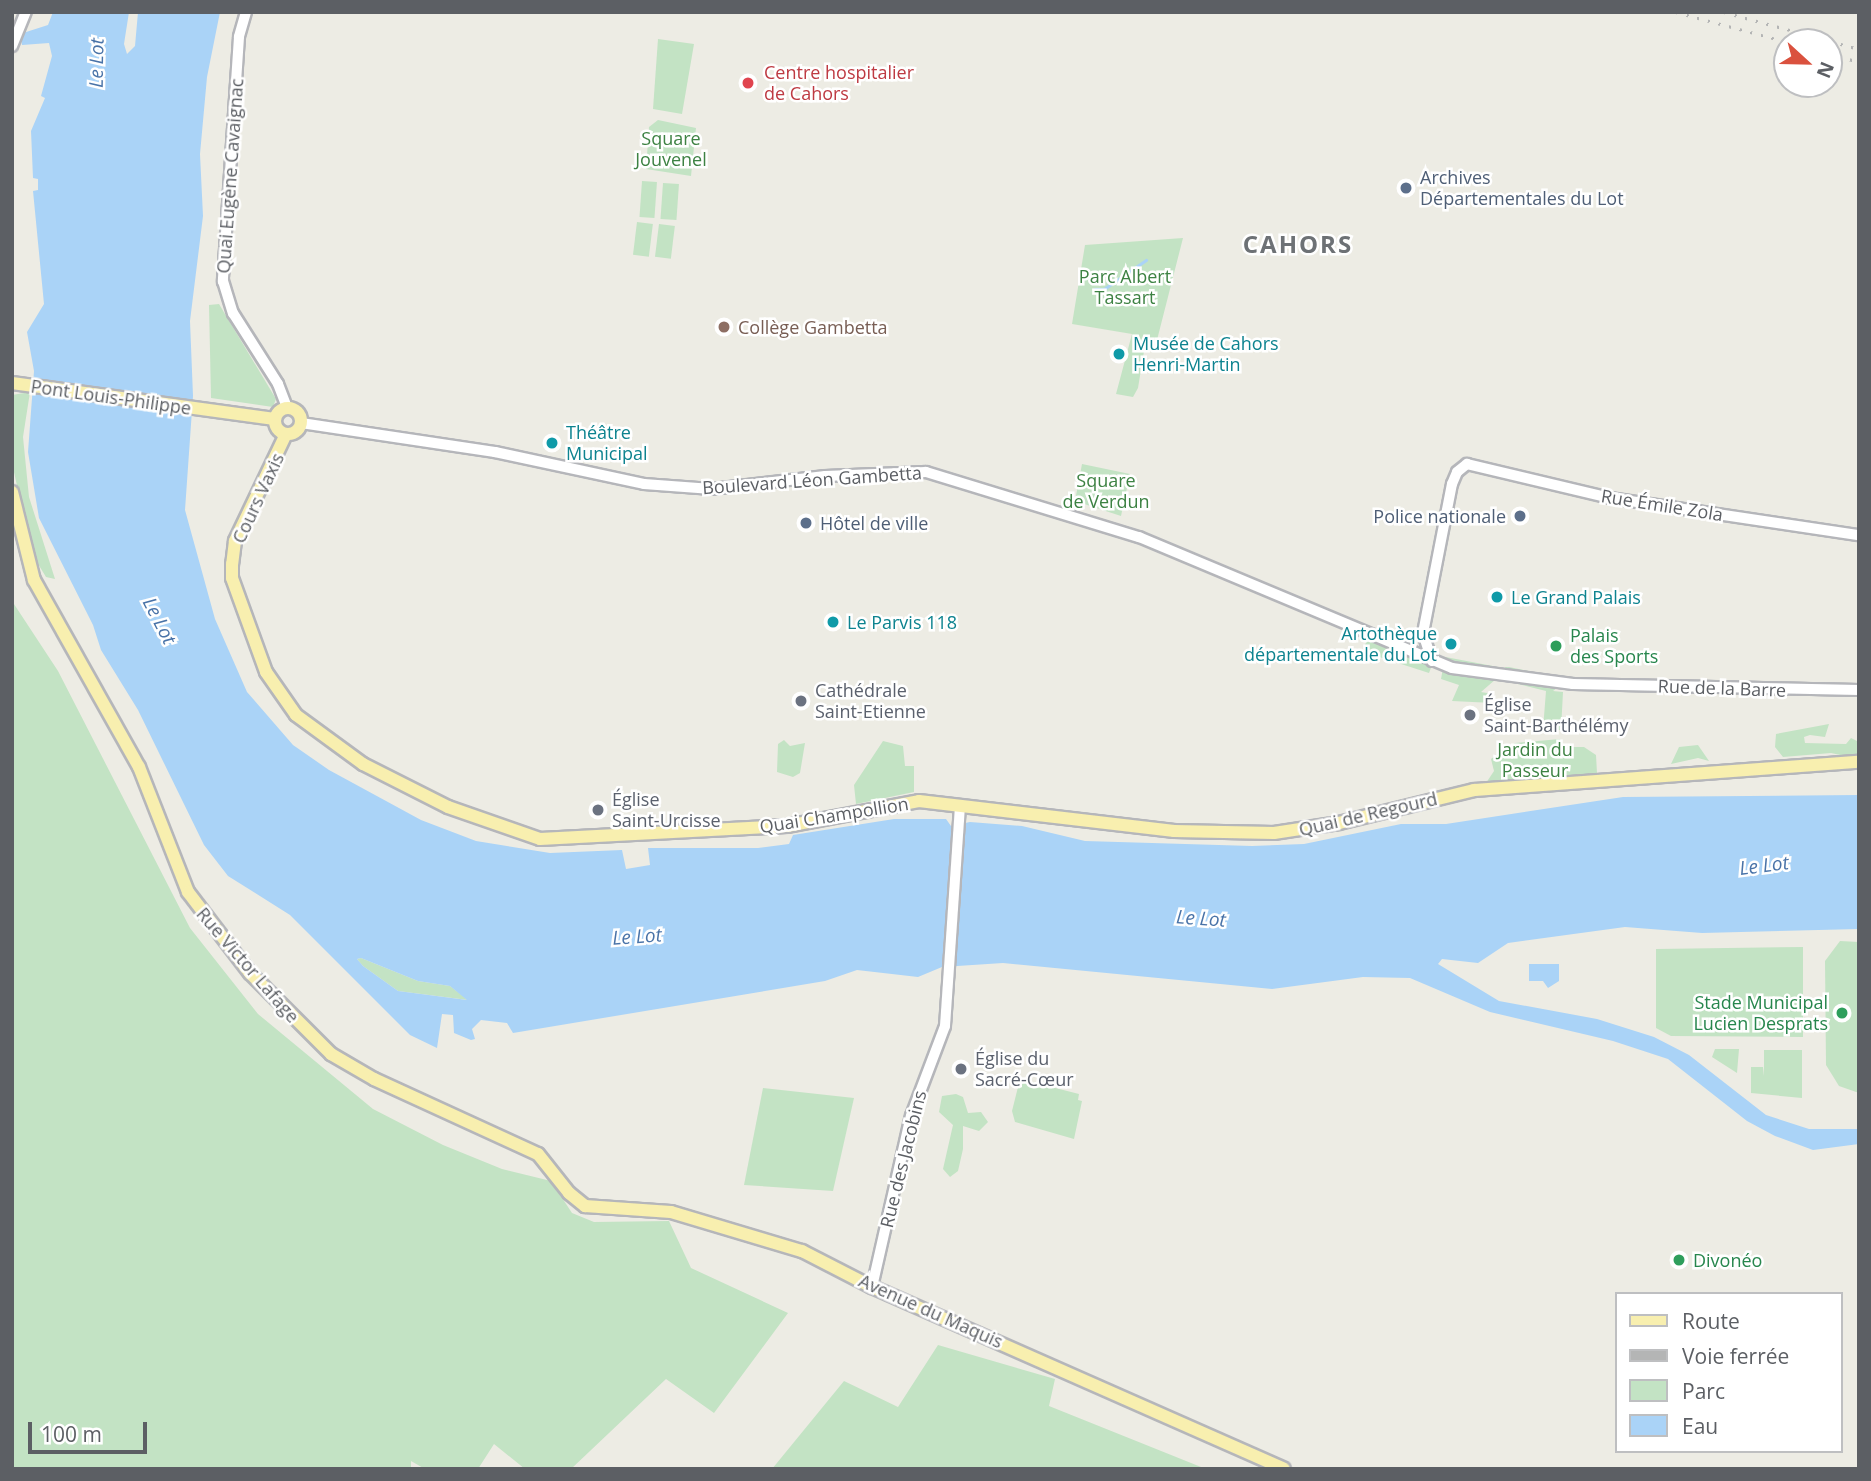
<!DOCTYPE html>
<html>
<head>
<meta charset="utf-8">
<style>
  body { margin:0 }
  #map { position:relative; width:1871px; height:1481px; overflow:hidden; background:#edece4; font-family:"Open Sans",sans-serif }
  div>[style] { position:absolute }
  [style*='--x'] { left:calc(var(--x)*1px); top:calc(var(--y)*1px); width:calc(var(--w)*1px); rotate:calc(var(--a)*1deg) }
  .green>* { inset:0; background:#c3e3c4; transform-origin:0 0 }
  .water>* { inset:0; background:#aad3f7 }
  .stream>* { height:2.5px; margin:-1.25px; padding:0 1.25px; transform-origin:1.25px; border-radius:1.25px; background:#aad3f7 }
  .roads { filter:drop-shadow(2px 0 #b5b6ba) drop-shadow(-2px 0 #b5b6ba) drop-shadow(0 2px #b5b6ba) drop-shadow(0 -2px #b5b6ba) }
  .tertiary>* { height:10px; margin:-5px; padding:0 5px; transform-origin:5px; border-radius:5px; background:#fff }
  .secondary>* { height:10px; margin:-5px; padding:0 5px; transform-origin:5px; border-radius:5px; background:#fff }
  .primary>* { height:12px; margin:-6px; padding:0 6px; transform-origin:6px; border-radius:6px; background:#f8efaf }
  .primary>.ring { margin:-6px; padding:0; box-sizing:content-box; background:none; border:12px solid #f8efaf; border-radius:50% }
  .rail>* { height:2.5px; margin-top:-1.25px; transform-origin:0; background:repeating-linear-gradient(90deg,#b4b5b5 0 2px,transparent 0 11px) }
  .dots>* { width:19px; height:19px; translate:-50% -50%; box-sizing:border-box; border:4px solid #fff; border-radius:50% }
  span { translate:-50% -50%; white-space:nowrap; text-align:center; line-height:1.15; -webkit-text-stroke:5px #fff; paint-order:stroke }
  .health-label { font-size:18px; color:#be3a42 }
  .left { translate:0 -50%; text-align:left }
  .park-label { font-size:18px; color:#3d8243 }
  .street-label { font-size:18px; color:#5c5f64 }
  .service-label { font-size:18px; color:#4e5e75 }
  .right { translate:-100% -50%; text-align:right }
  .education-label { font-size:18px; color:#785e54 }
  .culture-label { font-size:18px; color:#0d838f }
  .leisure-label { font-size:18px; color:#27864d }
  .worship-label { font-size:18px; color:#5b616d }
  .water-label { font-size:19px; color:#4973a8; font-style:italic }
  .district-label { font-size:24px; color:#6d7175; font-weight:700; letter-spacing:2px }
  .frame { position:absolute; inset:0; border:14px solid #5c5f64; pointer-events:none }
  .legend { position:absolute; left:1615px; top:1292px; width:228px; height:161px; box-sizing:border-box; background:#fff; border:2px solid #bebfc1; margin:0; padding:9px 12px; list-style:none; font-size:21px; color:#5c5f64 }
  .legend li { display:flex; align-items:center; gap:14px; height:35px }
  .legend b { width:35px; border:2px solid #bebfc1 }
  .north { position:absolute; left:1773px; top:28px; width:70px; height:70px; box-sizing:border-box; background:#fff; border:2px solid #bebfc1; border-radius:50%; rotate:112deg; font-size:19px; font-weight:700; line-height:28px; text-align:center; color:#5c5f64 }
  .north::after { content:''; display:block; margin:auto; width:24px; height:32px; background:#da513e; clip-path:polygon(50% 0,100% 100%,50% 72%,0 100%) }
  .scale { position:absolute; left:28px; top:1422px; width:119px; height:32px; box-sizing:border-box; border:4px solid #5c5f64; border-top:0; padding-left:9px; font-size:21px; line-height:24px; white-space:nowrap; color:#5c5f64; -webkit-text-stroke:5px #fff; paint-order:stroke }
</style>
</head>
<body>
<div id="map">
  <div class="green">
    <div style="clip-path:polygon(658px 39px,694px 44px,682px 114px,653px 109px)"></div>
    <div style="clip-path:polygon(658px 120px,696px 128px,691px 176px,646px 169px,649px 127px)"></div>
    <div style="left:642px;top:181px;width:15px;height:36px;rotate:4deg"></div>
    <div style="left:663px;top:183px;width:16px;height:36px;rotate:4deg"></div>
    <div style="left:637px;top:222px;width:16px;height:33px;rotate:7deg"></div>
    <div style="left:659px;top:224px;width:16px;height:33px;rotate:7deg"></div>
    <div style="clip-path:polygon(1183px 238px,1157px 340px,1146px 339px,1138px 388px,1133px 397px,1116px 394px,1132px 334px,1072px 324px,1085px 245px)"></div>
    <div style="clip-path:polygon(219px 304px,276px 399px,273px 407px,211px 398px,209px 305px)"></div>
    <div style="clip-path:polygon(30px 392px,23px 437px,29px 497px,55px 579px,46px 577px,32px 554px,12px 463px,12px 395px)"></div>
    <div style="clip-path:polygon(1082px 464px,1130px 474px,1121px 516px,1075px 501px)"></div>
    <div style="clip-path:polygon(12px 601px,58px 671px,190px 928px,258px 1014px,373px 1109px,443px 1145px,502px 1169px,551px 1181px,572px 1213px,594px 1222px,669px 1221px,691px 1268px,788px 1313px,714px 1413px,666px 1379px,571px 1469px,525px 1469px,494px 1444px,478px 1469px,425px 1469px,411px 1461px,411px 1469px,12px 1469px)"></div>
    <div style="clip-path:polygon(1370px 637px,1432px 665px,1429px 673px,1370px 654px,1364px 646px)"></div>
    <div style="clip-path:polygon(1435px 655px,1498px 667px,1496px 679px,1481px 692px,1493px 694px,1493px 703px,1452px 701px,1459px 685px,1441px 679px,1443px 668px)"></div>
    <div style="clip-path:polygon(1509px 667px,1562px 678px,1561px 685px,1553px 691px,1563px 692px,1561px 730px,1543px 729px,1546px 691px,1518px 684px,1507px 674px,1505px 667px)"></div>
    <div style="clip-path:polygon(1829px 724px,1825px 737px,1810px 735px,1804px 737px,1805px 743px,1846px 744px,1851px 738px,1859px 742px,1859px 759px,1831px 753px,1783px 757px,1775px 747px,1776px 734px)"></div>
    <div style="clip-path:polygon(1560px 739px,1564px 747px,1584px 747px,1596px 755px,1597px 773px,1484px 786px,1494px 771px,1491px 759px,1502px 751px,1515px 743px)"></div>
    <div style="clip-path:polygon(784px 740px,790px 746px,805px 743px,800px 773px,793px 777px,777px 772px,778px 744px)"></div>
    <div style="clip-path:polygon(883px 741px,903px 746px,905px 766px,914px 766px,914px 792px,856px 804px,854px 785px)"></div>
    <div style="clip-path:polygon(1698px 745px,1709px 761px,1698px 758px,1671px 764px,1679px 747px)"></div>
    <div style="clip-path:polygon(1840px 941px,1859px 942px,1859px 1093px,1839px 1086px,1826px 1065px,1825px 961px)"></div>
    <div style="clip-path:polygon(1803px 947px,1803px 1037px,1671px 1036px,1656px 1028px,1656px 949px)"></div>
    <div style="clip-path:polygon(361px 958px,418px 981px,450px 986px,468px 1000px,398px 991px,363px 966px,357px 959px)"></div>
    <div style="clip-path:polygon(1715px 1049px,1739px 1049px,1737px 1073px,1712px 1057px)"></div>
    <div style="clip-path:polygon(1764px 1050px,1802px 1050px,1802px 1098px,1751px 1093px,1751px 1067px,1763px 1067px,1764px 1076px)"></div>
    <div style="clip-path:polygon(1020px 1079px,1079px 1094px,1078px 1100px,1082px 1101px,1074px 1139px,1015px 1122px,1012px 1111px)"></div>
    <div style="clip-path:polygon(763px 1088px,854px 1098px,833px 1191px,744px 1185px)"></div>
    <div style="clip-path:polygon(956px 1094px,963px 1097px,968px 1113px,981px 1112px,988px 1122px,979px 1131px,963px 1126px,963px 1149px,958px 1171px,950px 1177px,943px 1169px,953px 1125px,939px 1112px,942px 1096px)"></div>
    <div style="clip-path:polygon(938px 1345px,1055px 1379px,1049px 1406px,1206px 1469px,772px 1469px,844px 1381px,898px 1407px)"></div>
  </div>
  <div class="water">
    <div style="clip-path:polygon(evenodd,53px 12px,129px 12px,124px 44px,127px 54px,135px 46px,138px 12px,220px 12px,207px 77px,200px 154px,203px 216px,190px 321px,193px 396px,185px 510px,215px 619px,247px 692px,293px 745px,329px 770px,421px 820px,476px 841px,550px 853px,622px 850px,626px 869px,650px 865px,648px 848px,758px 848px,789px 844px,793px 835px,894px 819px,946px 819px,951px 826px,970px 822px,1022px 826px,1085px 841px,1252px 846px,1304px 844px,1401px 824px,1446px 824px,1623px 797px,1859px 795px,1859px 929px,1702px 933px,1625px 927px,1508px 943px,1478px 963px,1442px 959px,1438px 964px,1499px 1001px,1597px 1019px,1654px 1037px,1689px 1055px,1766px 1115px,1809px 1129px,1859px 1129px,1859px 1144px,1813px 1150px,1775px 1136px,1747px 1121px,1668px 1059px,1613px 1041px,1490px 1012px,1410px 978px,1363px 977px,1272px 989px,1003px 963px,942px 967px,918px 977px,857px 970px,825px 981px,513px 1033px,507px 1023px,481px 1020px,472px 1029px,475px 1039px,471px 1040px,454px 1033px,453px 1015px,442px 1014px,437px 1048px,410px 1035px,290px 915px,228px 876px,204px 845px,138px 710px,101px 650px,93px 625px,39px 518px,28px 452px,34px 371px,27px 332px,44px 304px,33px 191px,38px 190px,38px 179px,33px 178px,31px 131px,45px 98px,41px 96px,52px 56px,49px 43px,22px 45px,21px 39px,23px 33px,48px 25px,53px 12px,361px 958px,418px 981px,450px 986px,467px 1000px,398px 991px,363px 966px,357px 959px,361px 958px)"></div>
    <div style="clip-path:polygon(1529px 964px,1559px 964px,1559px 981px,1548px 988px,1543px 981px,1529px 981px)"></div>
  </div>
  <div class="stream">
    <div style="--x:1095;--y:289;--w:9;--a:0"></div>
    <div style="--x:1104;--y:289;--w:51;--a:-34.6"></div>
  </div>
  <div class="roads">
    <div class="tertiary">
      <div style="--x:246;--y:12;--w:26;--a:106"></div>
      <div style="--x:239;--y:37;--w:245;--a:93.8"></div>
      <div style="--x:223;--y:281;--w:34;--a:73"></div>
      <div style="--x:233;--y:313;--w:84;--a:57.6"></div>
      <div style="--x:278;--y:384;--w:26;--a:69"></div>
      <div style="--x:12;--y:46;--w:37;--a:-68"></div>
      <div style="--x:872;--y:1287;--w:175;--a:-77.2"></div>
      <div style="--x:911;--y:1116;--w:96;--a:-69.3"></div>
      <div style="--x:945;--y:1026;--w:219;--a:-86.1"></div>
    </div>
    <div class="secondary">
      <div style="--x:301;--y:423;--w:196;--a:8.5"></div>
      <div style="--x:495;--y:452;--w:152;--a:12.1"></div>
      <div style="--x:644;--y:484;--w:68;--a:4.2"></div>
      <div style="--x:712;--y:489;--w:114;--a:-6.6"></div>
      <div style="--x:825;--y:476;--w:101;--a:-2.3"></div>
      <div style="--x:926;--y:472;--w:223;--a:17"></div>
      <div style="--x:1139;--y:537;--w:339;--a:22.7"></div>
      <div style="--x:1452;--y:668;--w:122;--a:7.5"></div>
      <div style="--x:1573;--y:684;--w:286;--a:1.2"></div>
      <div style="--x:1432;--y:661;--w:29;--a:-108"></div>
      <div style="--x:1423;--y:633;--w:152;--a:-79"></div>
      <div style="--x:1452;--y:484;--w:13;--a:-67"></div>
      <div style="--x:1457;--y:472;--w:13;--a:-39"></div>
      <div style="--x:1467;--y:464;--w:147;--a:13.4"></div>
      <div style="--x:1610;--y:498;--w:252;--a:8.5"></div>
    </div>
    <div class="primary">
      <div style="--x:12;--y:383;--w:265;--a:7.8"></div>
      <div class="ring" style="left:275px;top:408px;width:14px;height:14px"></div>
      <div style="--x:286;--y:434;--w:119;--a:115.5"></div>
      <div style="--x:235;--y:541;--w:23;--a:97"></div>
      <div style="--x:232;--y:564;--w:14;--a:90"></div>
      <div style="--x:232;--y:578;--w:100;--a:70.1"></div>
      <div style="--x:266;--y:672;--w:52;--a:55.1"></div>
      <div style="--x:296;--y:715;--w:83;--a:36.2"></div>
      <div style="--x:363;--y:764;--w:95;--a:26.8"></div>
      <div style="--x:448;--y:807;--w:97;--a:19.2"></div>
      <div style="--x:540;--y:839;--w:247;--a:-3"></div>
      <div style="--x:787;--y:826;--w:134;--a:-10.7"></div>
      <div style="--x:919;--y:801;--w:257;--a:6.7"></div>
      <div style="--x:1174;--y:831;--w:100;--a:1.1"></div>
      <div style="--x:1274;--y:833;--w:66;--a:-8.7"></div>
      <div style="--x:1339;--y:823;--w:139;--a:-13.7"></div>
      <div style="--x:1474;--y:790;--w:386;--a:-4.2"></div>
      <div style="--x:12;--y:492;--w:91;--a:76"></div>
      <div style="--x:34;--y:580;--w:214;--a:60.7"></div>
      <div style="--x:139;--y:767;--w:134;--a:68.6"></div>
      <div style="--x:188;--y:892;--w:102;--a:52.6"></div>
      <div style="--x:250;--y:973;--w:115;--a:45"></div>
      <div style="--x:331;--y:1054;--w:50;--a:30.2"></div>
      <div style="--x:374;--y:1079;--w:180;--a:24.6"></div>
      <div style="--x:538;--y:1154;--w:50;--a:51.5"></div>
      <div style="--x:569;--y:1193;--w:21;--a:39"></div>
      <div style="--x:585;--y:1206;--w:86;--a:4"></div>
      <div style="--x:671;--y:1212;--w:137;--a:16.6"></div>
      <div style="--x:802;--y:1251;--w:79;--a:27.2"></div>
      <div style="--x:872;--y:1287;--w:450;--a:23.8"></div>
    </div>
  </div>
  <div class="rail">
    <div style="--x:1676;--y:12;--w:115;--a:15.1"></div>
    <div style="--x:1724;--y:12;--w:140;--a:15.3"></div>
    <div style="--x:1829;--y:53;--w:31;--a:17"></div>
  </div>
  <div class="dots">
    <div style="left:748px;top:83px;background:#e0444e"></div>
    <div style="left:1406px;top:188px;background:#5c6f8a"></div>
    <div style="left:724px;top:327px;background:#8d6e63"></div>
    <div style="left:1119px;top:354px;background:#0f9aa8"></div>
    <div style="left:552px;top:443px;background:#0f9aa8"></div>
    <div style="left:1520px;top:516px;background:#5c6f8a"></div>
    <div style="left:806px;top:523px;background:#5c6f8a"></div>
    <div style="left:1497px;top:597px;background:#0f9aa8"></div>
    <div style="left:833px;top:622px;background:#0f9aa8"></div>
    <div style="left:1451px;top:644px;background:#0f9aa8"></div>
    <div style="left:1556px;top:646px;background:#2e9e5b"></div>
    <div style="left:801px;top:701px;background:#6b7280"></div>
    <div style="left:1470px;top:715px;background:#6b7280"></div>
    <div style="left:598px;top:810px;background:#6b7280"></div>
    <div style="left:1842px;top:1013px;background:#2e9e5b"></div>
    <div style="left:961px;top:1069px;background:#6b7280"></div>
    <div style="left:1679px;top:1260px;background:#2e9e5b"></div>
  </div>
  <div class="health-label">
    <span class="left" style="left:764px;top:83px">Centre hospitalier<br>de Cahors</span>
  </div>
  <div class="park-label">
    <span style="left:671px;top:149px">Square<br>Jouvenel</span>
    <span style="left:1125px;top:287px">Parc Albert<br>Tassart</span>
    <span style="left:1106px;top:491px">Square<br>de Verdun</span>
    <span style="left:1535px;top:760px">Jardin du<br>Passeur</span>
  </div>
  <div class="street-label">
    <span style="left:230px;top:176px;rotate:-86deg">Quai Eugène Cavaignac</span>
    <span style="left:111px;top:397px;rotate:8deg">Pont Louis-Philippe</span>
    <span style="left:812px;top:480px;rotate:-4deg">Boulevard Léon Gambetta</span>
    <span style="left:258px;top:498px;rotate:-65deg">Cours Vaxis</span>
    <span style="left:1662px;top:505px;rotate:9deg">Rue Émile Zola</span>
    <span style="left:1722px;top:688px;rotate:2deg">Rue de la Barre</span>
    <span style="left:1368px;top:814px;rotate:-13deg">Quai de Regourd</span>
    <span style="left:834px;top:815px;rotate:-9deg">Quai Champollion</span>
    <span style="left:248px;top:965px;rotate:49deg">Rue Victor Lafage</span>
    <span style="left:903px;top:1159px;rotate:-76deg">Rue des Jacobins</span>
    <span style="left:931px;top:1311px;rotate:24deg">Avenue du Maquis</span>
  </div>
  <div class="service-label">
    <span class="left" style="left:1420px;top:188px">Archives<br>Départementales du Lot</span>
    <span class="right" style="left:1506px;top:516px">Police nationale</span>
    <span class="left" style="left:820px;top:523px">Hôtel de ville</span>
  </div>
  <div class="education-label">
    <span class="left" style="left:738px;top:327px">Collège Gambetta</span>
  </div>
  <div class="culture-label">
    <span class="left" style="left:1133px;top:354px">Musée de Cahors<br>Henri-Martin</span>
    <span class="left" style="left:566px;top:443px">Théâtre<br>Municipal</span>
    <span class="left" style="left:1511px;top:597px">Le Grand Palais</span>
    <span class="left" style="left:847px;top:622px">Le Parvis 118</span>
    <span class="right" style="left:1437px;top:644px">Artothèque<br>départementale du Lot</span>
  </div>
  <div class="leisure-label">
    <span class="left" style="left:1570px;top:646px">Palais<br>des Sports</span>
    <span class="right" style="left:1828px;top:1013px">Stade Municipal<br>Lucien Desprats</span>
    <span class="left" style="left:1693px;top:1260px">Divonéo</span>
  </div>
  <div class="worship-label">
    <span class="left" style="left:815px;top:701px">Cathédrale<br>Saint-Etienne</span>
    <span class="left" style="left:1484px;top:715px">Église<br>Saint-Barthélémy</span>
    <span class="left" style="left:612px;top:810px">Église<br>Saint-Urcisse</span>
    <span class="left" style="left:975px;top:1069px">Église du<br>Sacré-Cœur</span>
  </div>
  <div class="water-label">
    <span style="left:97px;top:63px;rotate:-89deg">Le Lot</span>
    <span style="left:159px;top:621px;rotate:63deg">Le Lot</span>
    <span style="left:1764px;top:866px;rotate:-7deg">Le Lot</span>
    <span style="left:1201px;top:919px;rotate:4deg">Le Lot</span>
    <span style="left:637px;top:937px;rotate:-4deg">Le Lot</span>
  </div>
  <div class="district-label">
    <span style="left:1298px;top:244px">CAHORS</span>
  </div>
  <div class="frame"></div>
  <ul class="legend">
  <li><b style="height:9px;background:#f8efaf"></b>Route</li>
  <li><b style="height:9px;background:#b4b5b5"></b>Voie ferrée</li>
  <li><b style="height:19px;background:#c3e3c4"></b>Parc</li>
  <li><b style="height:19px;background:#aad3f7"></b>Eau</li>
  </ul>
  <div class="north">N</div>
  <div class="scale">100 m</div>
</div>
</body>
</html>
